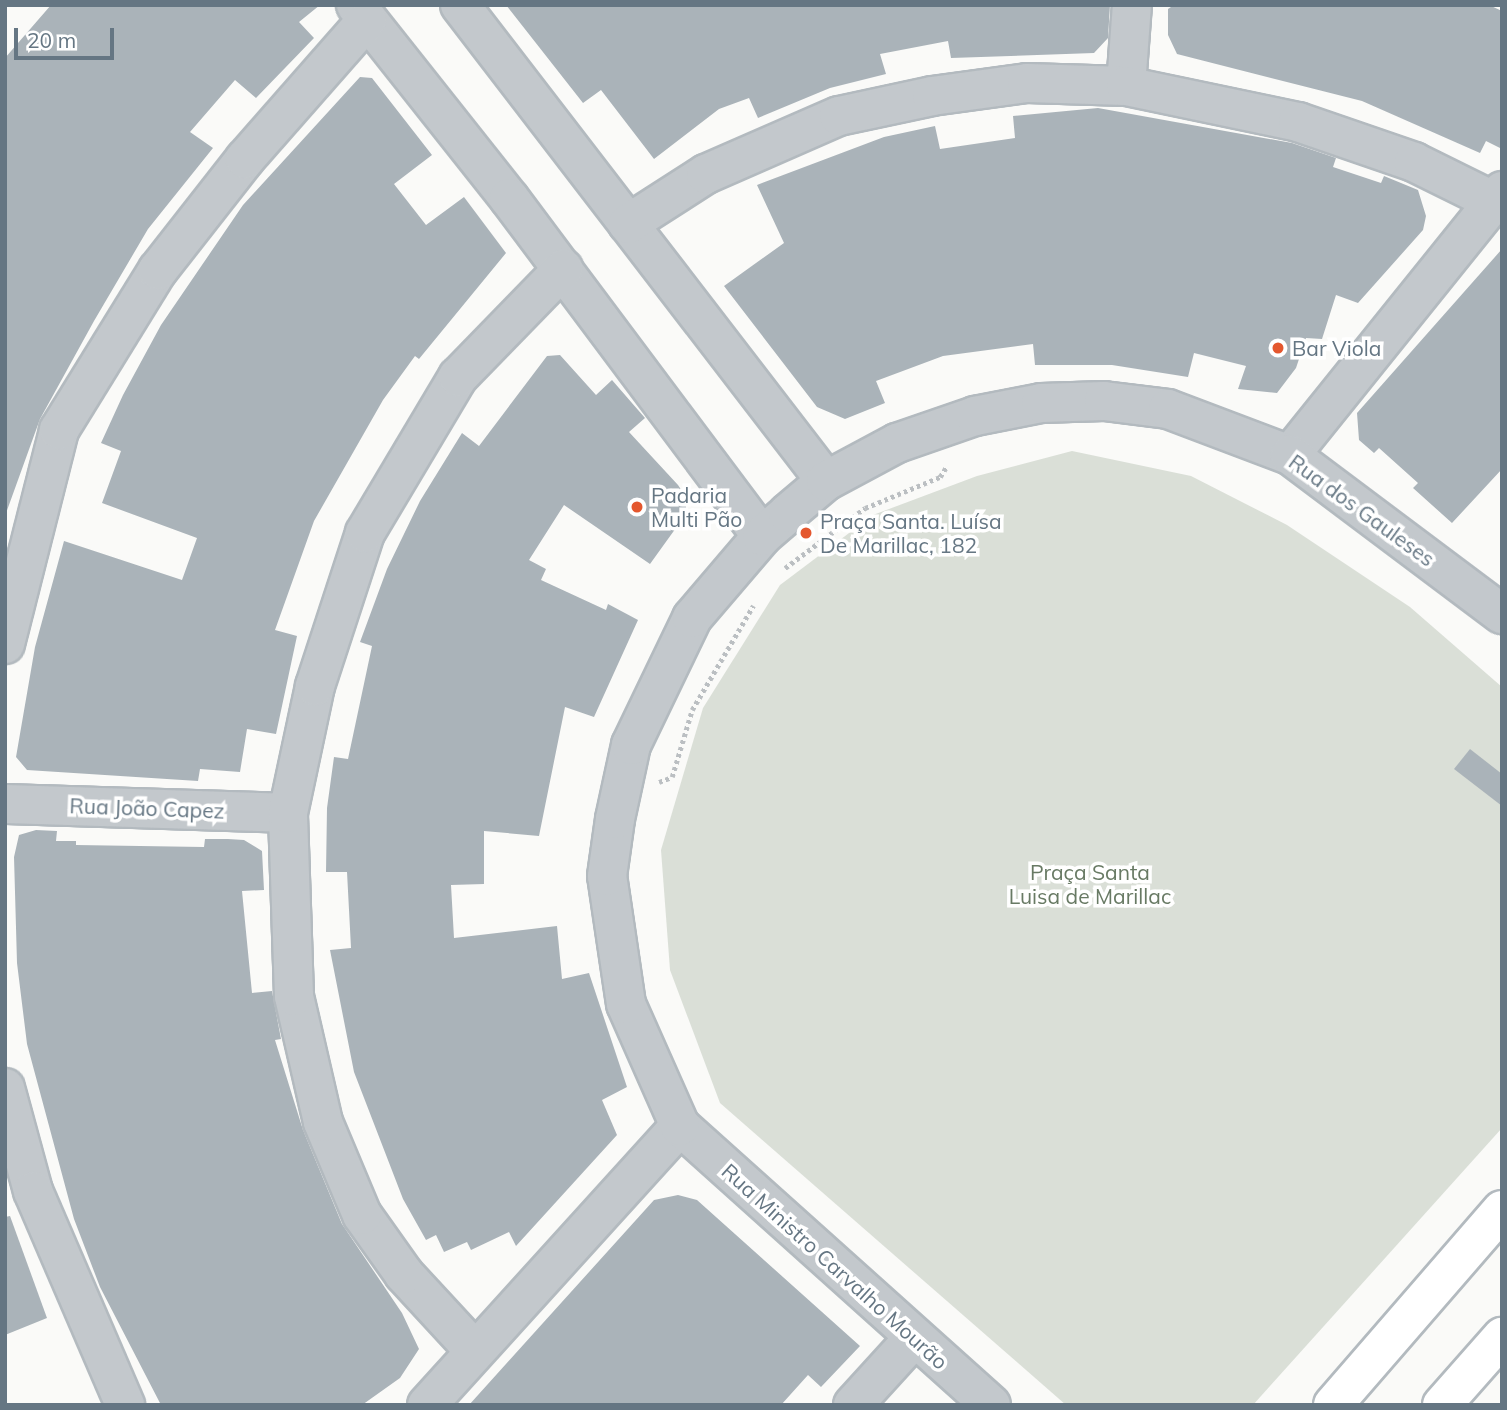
<!DOCTYPE html>
<html>
<head>
<meta charset="utf-8">
<style>
  body { margin:0 }
  #map { position:relative; width:1507px; height:1410px; overflow:hidden; background:#fafaf8; font-family:Mulish,sans-serif }
  div>[style] { position:absolute }
  [style*='--x'] { left:calc(var(--x)*1px); top:calc(var(--y)*1px); width:calc(var(--w)*1px); rotate:calc(var(--a)*1deg) }
  .green>* { inset:0; background:#dadfd7 }
  .building>* { inset:0; background:#aab3b9 }
  .path>* { height:4.5px; margin-top:-2.25px; transform-origin:0; background:repeating-linear-gradient(90deg,#bbbfc2 0 3.5px,transparent 0 7px) }
  .roads { filter:drop-shadow(2px 0 #b3babf) drop-shadow(-2px 0 #b3babf) drop-shadow(0 2px #b3babf) drop-shadow(0 -2px #b3babf) }
  .minor>* { height:38px; margin:-19px; padding:0 19px; transform-origin:19px; border-radius:19px; background:#c3c8cc }
  .secondary>* { height:38px; margin:-19px; padding:0 19px; transform-origin:19px; border-radius:19px; background:#fff }
  .dots>* { width:19px; height:19px; translate:-50% -50%; box-sizing:border-box; border:4px solid #fff; border-radius:50% }
  span { translate:-50% -50%; white-space:nowrap; text-align:center; line-height:1.15; -webkit-text-stroke:7px #fff; paint-order:stroke }
  .poi-label { font-size:21px; color:#657683 }
  .left { translate:0 -50%; text-align:left }
  .street-label { font-size:21px; color:#657683 }
  .park-label { font-size:21px; color:#687a64 }
  .frame { position:absolute; inset:0; border:7px solid #657683; pointer-events:none }
  .scale { position:absolute; left:14px; top:28px; width:100px; height:32px; box-sizing:border-box; border:4px solid #657683; border-top:0; padding-left:9px; font-size:21px; line-height:24px; white-space:nowrap; color:#657683; -webkit-text-stroke:5px #fff; paint-order:stroke }
</style>
</head>
<body>
<div id="map">
  <div class="green">
    <div style="clip-path:polygon(1072px 451px,1191px 476px,1287px 525px,1410px 607px,1502px 687px,1502px 1128px,1253px 1405px,1066px 1405px,720px 1103px,670px 970px,661px 850px,703px 708px,780px 585px,873px 515px,977px 476px)"></div>
  </div>
  <div class="building">
    <div style="clip-path:polygon(51px 5px,320px 5px,299px 22px,314px 38px,256px 98px,235px 80px,190px 132px,213px 148px,148px 229px,94px 321px,40px 419px,5px 516px,5px 58px)"></div>
    <div style="clip-path:polygon(506px 5px,1110px 5px,1108px 38px,1094px 53px,951px 58px,948px 41px,880px 54px,886px 74px,830px 88px,758px 118px,749px 98px,719px 109px,654px 159px,601px 90px,583px 103px)"></div>
    <div style="clip-path:polygon(1174px 5px,1489px 5px,1502px 11px,1502px 149px,1486px 141px,1480px 153px,1362px 101px,1177px 54px,1168px 35px,1168px 9px)"></div>
    <div style="clip-path:polygon(360px 77px,372px 78px,432px 155px,394px 184px,426px 225px,464px 197px,506px 253px,419px 359px,415px 356px,383px 400px,314px 521px,275px 630px,297px 636px,276px 734px,247px 729px,240px 772px,200px 769px,198px 781px,27px 770px,16px 757px,35px 647px,64px 541px,182px 580px,197px 538px,102px 503px,121px 451px,101px 443px,123px 395px,161px 325px,243px 205px)"></div>
    <div style="clip-path:polygon(1098px 108px,1292px 143px,1336px 158px,1333px 167px,1381px 183px,1384px 176px,1418px 190px,1426px 216px,1423px 230px,1358px 303px,1336px 295px,1322px 339px,1306px 338px,1296px 368px,1277px 393px,1238px 389px,1246px 366px,1194px 353px,1188px 377px,1112px 365px,1035px 365px,1033px 344px,943px 356px,876px 381px,885px 403px,845px 419px,817px 407px,724px 286px,784px 243px,757px 185px,884px 137px,935px 126px,940px 149px,1015px 138px,1013px 116px)"></div>
    <div style="clip-path:polygon(1502px 249px,1502px 469px,1452px 523px,1413px 488px,1418px 483px,1379px 448px,1374px 453px,1359px 440px,1357px 413px)"></div>
    <div style="clip-path:polygon(560px 355px,596px 395px,612px 380px,645px 418px,629px 432px,678px 485px,686px 497px,686px 514px,650px 564px,564px 505px,529px 560px,546px 569px,541px 580px,606px 610px,608px 604px,638px 620px,594px 717px,565px 707px,539px 836px,484px 831px,484px 884px,451px 885px,454px 938px,557px 926px,562px 979px,589px 973px,627px 1087px,602px 1100px,617px 1135px,516px 1246px,509px 1232px,471px 1250px,467px 1242px,444px 1252px,436px 1235px,426px 1240px,403px 1199px,354px 1072px,330px 950px,351px 948px,347px 872px,326px 872px,327px 808px,334px 757px,348px 759px,372px 646px,360px 642px,387px 569px,420px 501px,462px 433px,479px 446px,547px 356px)"></div>
    <div style="clip-path:polygon(1470px 749px,1502px 774px,1502px 806px,1454px 769px)"></div>
    <div style="clip-path:polygon(36px 830px,57px 831px,56px 841px,76px 841px,76px 845px,204px 847px,205px 839px,228px 839px,244px 840px,262px 851px,264px 890px,242px 891px,252px 993px,272px 991px,281px 1039px,275px 1040px,303px 1130px,342px 1224px,402px 1313px,419px 1349px,400px 1378px,362px 1405px,161px 1405px,100px 1287px,74px 1219px,27px 1044px,17px 963px,14px 857px,19px 835px)"></div>
    <div style="clip-path:polygon(678px 1195px,697px 1200px,860px 1346px,821px 1387px,808px 1375px,781px 1405px,469px 1405px,654px 1200px)"></div>
    <div style="clip-path:polygon(10px 1216px,47px 1318px,5px 1335px,5px 1217px)"></div>
  </div>
  <div class="path">
    <div style="--x:785;--y:568;--w:100;--a:-36.9"></div>
    <div style="--x:865;--y:508;--w:81;--a:-22.5"></div>
    <div style="--x:940;--y:477;--w:13;--a:-58"></div>
    <div style="--x:659;--y:782;--w:14;--a:-21"></div>
    <div style="--x:672;--y:777;--w:70;--a:-73.4"></div>
    <div style="--x:692;--y:710;--w:121;--a:-59.6"></div>
  </div>
  <div class="roads">
    <div class="minor">
      <div style="--x:356;--y:5;--w:246;--a:51.6"></div>
      <div style="--x:509;--y:198;--w:422;--a:53.2"></div>
      <div style="--x:460;--y:5;--w:600;--a:52.44"></div>
      <div style="--x:1126;--y:86;--w:81;--a:-85.8"></div>
      <div style="--x:628;--y:224;--w:93;--a:-32.7"></div>
      <div style="--x:706;--y:174;--w:145;--a:-23.6"></div>
      <div style="--x:839;--y:116;--w:95;--a:-12.1"></div>
      <div style="--x:932;--y:96;--w:96;--a:-7.8"></div>
      <div style="--x:1027;--y:83;--w:99;--a:1.7"></div>
      <div style="--x:1126;--y:86;--w:176;--a:11.8"></div>
      <div style="--x:1298;--y:122;--w:123;--a:19"></div>
      <div style="--x:1414;--y:162;--w:88;--a:26.3"></div>
      <div style="--x:1290;--y:455;--w:339;--a:-51.2"></div>
      <div style="--x:5;--y:644;--w:221;--a:-75.8"></div>
      <div style="--x:59;--y:430;--w:188;--a:-58.3"></div>
      <div style="--x:158;--y:270;--w:141;--a:-51.9"></div>
      <div style="--x:245;--y:159;--w:185;--a:-48.7"></div>
      <div style="--x:5;--y:804;--w:283;--a:1.8"></div>
      <div style="--x:5;--y:1088;--w:107;--a:74.8"></div>
      <div style="--x:33;--y:1191;--w:233;--a:66.7"></div>
      <div style="--x:475;--y:1351;--w:105;--a:-132.7"></div>
      <div style="--x:404;--y:1274;--w:72;--a:-125.4"></div>
      <div style="--x:362;--y:1215;--w:101;--a:-112.8"></div>
      <div style="--x:323;--y:1122;--w:129;--a:-103"></div>
      <div style="--x:294;--y:996;--w:183;--a:-91.9"></div>
      <div style="--x:288;--y:813;--w:130;--a:-78"></div>
      <div style="--x:315;--y:686;--w:161;--a:-71.9"></div>
      <div style="--x:365;--y:533;--w:182;--a:-59.2"></div>
      <div style="--x:458;--y:377;--w:151;--a:-45.8"></div>
      <div style="--x:427;--y:1405;--w:377;--a:-47.8"></div>
      <div style="--x:853;--y:1405;--w:91;--a:-47.7"></div>
      <div style="--x:991;--y:1405;--w:418;--a:-138.1"></div>
      <div style="--x:680;--y:1126;--w:133;--a:-113.9"></div>
      <div style="--x:626;--y:1004;--w:129;--a:-98.4"></div>
      <div style="--x:607;--y:876;--w:58;--a:-82"></div>
      <div style="--x:615;--y:819;--w:76;--a:-77.8"></div>
      <div style="--x:631;--y:745;--w:141;--a:-64.3"></div>
      <div style="--x:692;--y:618;--w:108;--a:-49.5"></div>
      <div style="--x:762;--y:536;--w:35;--a:-41"></div>
      <div style="--x:788;--y:513;--w:50;--a:-40.1"></div>
      <div style="--x:826;--y:481;--w:81;--a:-28.2"></div>
      <div style="--x:897;--y:443;--w:83;--a:-19.1"></div>
      <div style="--x:975;--y:416;--w:67;--a:-11.1"></div>
      <div style="--x:1041;--y:403;--w:63;--a:-1.8"></div>
      <div style="--x:1104;--y:401;--w:64;--a:7.1"></div>
      <div style="--x:1168;--y:409;--w:130;--a:20.7"></div>
      <div style="--x:1290;--y:455;--w:265;--a:36.9"></div>
    </div>
    <div class="secondary">
      <div style="--x:1333;--y:1405;--w:258;--a:-49.1"></div>
      <div style="--x:1442;--y:1405;--w:91;--a:-48.6"></div>
    </div>
  </div>
  <div class="dots">
    <div style="left:1278px;top:348px;background:#e4572e"></div>
    <div style="left:637px;top:507px;background:#e4572e"></div>
    <div style="left:806px;top:533px;background:#e4572e"></div>
  </div>
  <div class="poi-label">
    <span class="left" style="left:1292px;top:348px">Bar Viola</span>
    <span class="left" style="left:651px;top:507px">Padaria<br>Multi Pão</span>
    <span class="left" style="left:820px;top:533px">Praça Santa. Luísa<br>De Marillac, 182</span>
  </div>
  <div class="street-label">
    <span style="left:1362px;top:510px;rotate:36deg">Rua dos Gauleses</span>
    <span style="left:147px;top:808px;rotate:2deg">Rua João Capez</span>
    <span style="left:835px;top:1266px;rotate:42deg">Rua Ministro Carvalho Mourão</span>
  </div>
  <div class="park-label">
    <span style="left:1090px;top:884px">Praça Santa<br>Luisa de Marillac</span>
  </div>
  <div class="frame"></div>
  <div class="scale">20 m</div>
</div>
</body>
</html>
